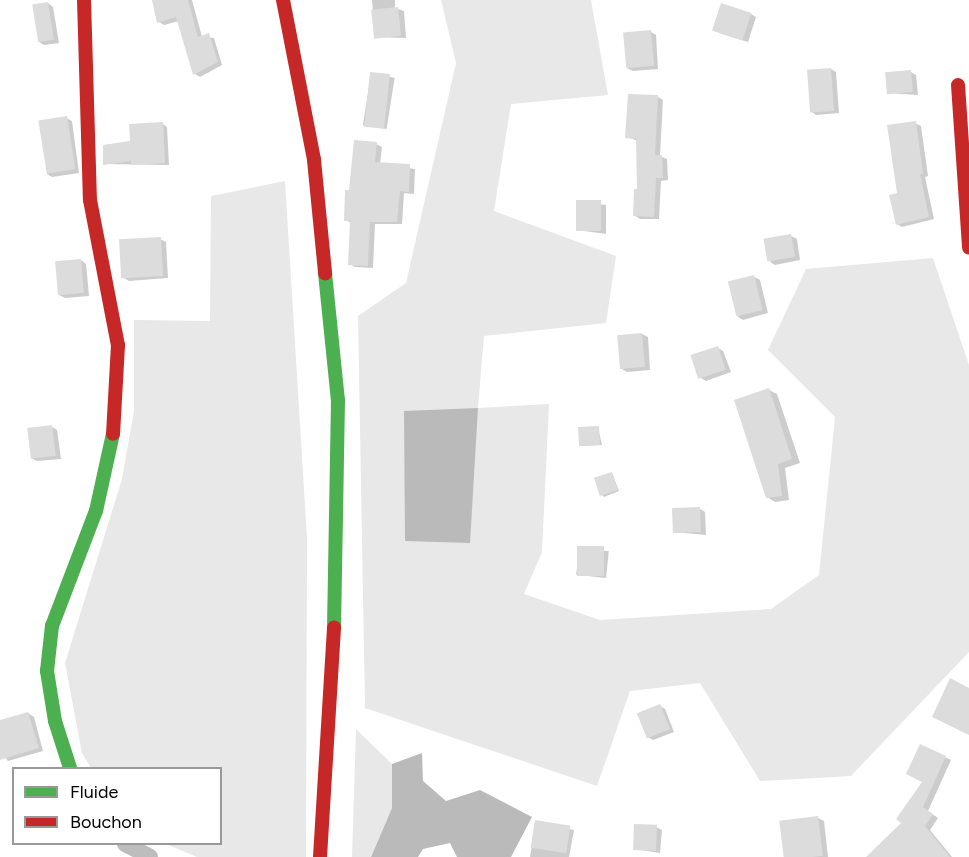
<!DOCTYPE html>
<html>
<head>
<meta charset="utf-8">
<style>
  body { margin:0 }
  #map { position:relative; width:969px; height:857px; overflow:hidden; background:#fff; font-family:Figtree,sans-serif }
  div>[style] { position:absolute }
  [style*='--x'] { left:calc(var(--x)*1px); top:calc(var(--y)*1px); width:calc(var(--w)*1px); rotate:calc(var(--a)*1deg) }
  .green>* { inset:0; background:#e8e8e8 }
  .water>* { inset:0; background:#bababa }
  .shadow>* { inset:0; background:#0003; transform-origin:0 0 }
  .building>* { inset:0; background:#dcdcdc; transform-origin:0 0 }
  .street>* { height:16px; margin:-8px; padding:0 8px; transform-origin:8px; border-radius:8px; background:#bdbdbd }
  .fast>* { height:14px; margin:-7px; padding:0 7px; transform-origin:7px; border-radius:7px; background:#4caf50 }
  .jam>* { height:14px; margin:-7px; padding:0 7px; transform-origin:7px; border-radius:7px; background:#c62828 }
  span { translate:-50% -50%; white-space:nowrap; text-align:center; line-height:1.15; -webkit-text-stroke:4.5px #fff; paint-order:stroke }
  .legend { position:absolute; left:12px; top:767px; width:210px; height:78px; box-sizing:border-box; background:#fff; border:2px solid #999; margin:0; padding:8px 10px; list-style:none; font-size:18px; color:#000 }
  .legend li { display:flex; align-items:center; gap:12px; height:30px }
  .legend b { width:30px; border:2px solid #999 }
</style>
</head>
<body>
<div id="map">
  <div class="green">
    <div style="clip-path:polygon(441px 0,591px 0,608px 95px,511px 104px,494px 211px,616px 256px,606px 323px,484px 336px,478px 408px,549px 404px,542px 552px,524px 594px,600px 620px,771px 609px,819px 575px,835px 417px,768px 350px,806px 269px,933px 258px,969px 365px,969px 652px,851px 776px,760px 781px,700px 683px,630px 691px,597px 786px,365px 708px,358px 316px,406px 283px,456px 63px)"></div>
    <div style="clip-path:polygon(285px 181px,307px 538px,306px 857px,197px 857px,166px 844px,220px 844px,220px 768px,91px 768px,82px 753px,65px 663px,122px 479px,134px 411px,134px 320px,210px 321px,211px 196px)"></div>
    <div style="clip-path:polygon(356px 729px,392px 764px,392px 808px,371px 857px,352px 857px)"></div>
  </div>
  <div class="water">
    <div style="clip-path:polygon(478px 408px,470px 543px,405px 541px,404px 411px)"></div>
    <div style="clip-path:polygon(422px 753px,423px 781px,446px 801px,480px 790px,532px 817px,511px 857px,457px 857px,450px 843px,423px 849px,418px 857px,371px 857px,392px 808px,392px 764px)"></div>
  </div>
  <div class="shadow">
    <div style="clip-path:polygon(153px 0,192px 0,202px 37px,214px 38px,222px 65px,200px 77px,195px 74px,179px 21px,164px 25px,159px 22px)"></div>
    <div style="clip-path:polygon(372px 0,395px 0,395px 8px,404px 11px,406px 38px,375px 37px)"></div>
    <div style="clip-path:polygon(48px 3px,53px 7px,59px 43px,44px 45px,39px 42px)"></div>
    <div style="clip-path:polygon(751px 14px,756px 17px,748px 42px,719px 33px)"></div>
    <div style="clip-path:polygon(651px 32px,656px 35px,658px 69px,633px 71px,627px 68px)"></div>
    <div style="clip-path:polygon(831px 69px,836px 72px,839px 113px,816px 115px,811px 111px)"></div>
    <div style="clip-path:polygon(911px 72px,916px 75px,918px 95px,888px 93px)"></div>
    <div style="left:371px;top:74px;width:24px;height:52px;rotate:9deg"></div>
    <div style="clip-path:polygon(658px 97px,663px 100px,660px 156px,667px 159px,668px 180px,661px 181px,659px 219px,640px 219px,634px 215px,639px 190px,638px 141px,627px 137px)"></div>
    <div style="clip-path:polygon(66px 118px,72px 121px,79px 173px,52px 177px,47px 174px)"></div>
    <div style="clip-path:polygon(915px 123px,921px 126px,928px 176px,925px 177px,934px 219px,902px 227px,897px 224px,898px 194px)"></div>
    <div style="clip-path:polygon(163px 124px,167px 127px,169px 165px,105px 164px)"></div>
    <div style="clip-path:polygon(376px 144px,382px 147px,380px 164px,415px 169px,414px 194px,404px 193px,402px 224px,375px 224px,373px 268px,355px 267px,350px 264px,351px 223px,346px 220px,350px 191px)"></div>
    <div style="clip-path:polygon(578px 202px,606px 205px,606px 234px,577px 230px)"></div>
    <div style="clip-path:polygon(791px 236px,797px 239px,800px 260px,775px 265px,770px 262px)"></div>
    <div style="clip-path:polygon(160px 239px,166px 242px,168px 278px,129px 281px,124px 278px)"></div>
    <div style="clip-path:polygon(81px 260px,86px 264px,89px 296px,65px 298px,59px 295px)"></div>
    <div style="clip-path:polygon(754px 277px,760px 280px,768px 313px,743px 320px,738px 317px)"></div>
    <div style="clip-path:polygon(642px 334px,648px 337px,650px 370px,627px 372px,622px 369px,619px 336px)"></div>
    <div style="clip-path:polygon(718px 348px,723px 351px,731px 372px,706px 381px,701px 378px)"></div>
    <div style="clip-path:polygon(769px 390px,777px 394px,800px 463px,785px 468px,789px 500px,775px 502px,767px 497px)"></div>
    <div style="clip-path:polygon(52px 427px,57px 430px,61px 459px,37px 461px,31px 458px)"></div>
    <div style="clip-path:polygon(598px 428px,602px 445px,581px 446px)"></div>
    <div style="clip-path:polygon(612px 473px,619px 491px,604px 497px,602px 495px)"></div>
    <div style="clip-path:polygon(700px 509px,705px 512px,706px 535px,674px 532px)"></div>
    <div style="left:579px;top:548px;width:30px;height:27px;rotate:6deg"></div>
    <div style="clip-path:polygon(660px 706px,665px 709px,674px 732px,653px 740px,648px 737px)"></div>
    <div style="clip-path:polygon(28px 713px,34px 717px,43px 751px,8px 761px,0 750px,0 722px)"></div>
    <div style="clip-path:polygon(921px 746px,951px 760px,928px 811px,938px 818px,930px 830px,952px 857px,868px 857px,903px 822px,924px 782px)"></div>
    <div style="clip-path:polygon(818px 818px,824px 821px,828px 857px,784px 857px,781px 823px)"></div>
    <div style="clip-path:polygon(536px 822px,574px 830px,569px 857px,530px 857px)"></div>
    <div style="clip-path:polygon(656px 827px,662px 830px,660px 853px,634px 849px)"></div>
  </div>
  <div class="building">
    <div style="clip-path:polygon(152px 0,188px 0,198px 37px,209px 33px,218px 62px,193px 75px,176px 17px,157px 23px)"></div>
    <div style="left:48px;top:2px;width:38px;height:16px;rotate:81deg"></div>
    <div style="left:721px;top:3px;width:32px;height:29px;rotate:18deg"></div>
    <div style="left:398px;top:7px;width:29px;height:27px;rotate:84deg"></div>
    <div style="left:651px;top:30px;width:36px;height:28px;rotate:85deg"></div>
    <div style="left:831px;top:68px;width:43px;height:24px;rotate:86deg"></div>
    <div style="left:911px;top:70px;width:22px;height:26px;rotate:85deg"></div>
    <div style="left:370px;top:72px;width:20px;height:55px;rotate:6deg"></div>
    <div style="clip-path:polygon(628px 94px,658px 95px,655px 155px,662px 155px,663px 178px,656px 178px,654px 217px,633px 216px,634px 189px,637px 189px,636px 139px,625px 138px)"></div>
    <div style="left:67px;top:116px;width:54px;height:29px;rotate:81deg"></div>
    <div style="clip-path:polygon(916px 121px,923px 174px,920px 174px,929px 217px,896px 225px,889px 195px,897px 193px,887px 125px)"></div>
    <div style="clip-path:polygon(163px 122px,165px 163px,131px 165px,131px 161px,103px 165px,103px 145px,130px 141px,129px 124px)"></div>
    <div style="clip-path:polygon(354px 140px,377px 142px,375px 162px,410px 164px,409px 192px,400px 191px,397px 222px,370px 222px,368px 266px,348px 265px,350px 221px,344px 221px,345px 190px,349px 190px)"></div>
    <div style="left:576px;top:200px;width:25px;height:31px"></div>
    <div style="left:791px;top:234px;width:23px;height:28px;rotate:80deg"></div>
    <div style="left:161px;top:237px;width:39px;height:42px;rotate:87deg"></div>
    <div style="left:81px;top:259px;width:34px;height:26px;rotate:85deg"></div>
    <div style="left:754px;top:275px;width:36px;height:27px;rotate:76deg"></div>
    <div style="left:642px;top:333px;width:34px;height:25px;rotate:85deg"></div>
    <div style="left:718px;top:346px;width:25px;height:29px;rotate:72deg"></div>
    <div style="clip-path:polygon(769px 388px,792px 459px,778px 464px,782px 496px,766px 498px,734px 400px)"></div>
    <div style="left:52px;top:425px;width:31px;height:25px;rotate:83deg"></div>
    <div style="left:599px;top:426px;width:19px;height:21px;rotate:87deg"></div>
    <div style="left:612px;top:472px;width:19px;height:19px;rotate:72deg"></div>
    <div style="left:700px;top:507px;width:25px;height:28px;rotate:88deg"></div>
    <div style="left:577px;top:546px;width:27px;height:30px"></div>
    <div style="clip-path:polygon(950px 678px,969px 688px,969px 735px,932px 717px)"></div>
    <div style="left:660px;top:704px;width:27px;height:25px;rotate:68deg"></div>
    <div style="clip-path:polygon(28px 712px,39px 748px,0 760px,0 720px)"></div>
    <div style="clip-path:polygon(920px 744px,946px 756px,923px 807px,933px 814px,925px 826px,950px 857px,866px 857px,901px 823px,896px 819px,922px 782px,906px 774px)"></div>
    <div style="left:818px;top:816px;width:40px;height:39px;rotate:83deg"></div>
    <div style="left:535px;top:820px;width:36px;height:28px;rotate:9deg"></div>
    <div style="left:634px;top:824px;width:23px;height:26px;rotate:2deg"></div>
  </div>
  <div class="street">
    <div style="--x:125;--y:844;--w:28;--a:27"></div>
  </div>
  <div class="fast">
    <div style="--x:325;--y:273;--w:128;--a:84.2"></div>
    <div style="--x:338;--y:400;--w:227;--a:91"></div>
    <div style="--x:70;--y:768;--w:49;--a:-107.7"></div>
    <div style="--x:55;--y:721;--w:51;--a:-99.1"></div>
    <div style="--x:47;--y:671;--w:45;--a:-83.7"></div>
    <div style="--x:52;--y:626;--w:123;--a:-69.1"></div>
    <div style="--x:96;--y:511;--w:79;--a:-77.6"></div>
  </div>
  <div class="jam">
    <div style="--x:84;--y:0;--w:200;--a:88.3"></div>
    <div style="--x:90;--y:200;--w:148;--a:79.1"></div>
    <div style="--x:118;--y:345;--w:89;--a:93.2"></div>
    <div style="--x:283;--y:0;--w:163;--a:79"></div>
    <div style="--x:314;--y:160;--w:114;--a:84.4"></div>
    <div style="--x:958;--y:85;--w:163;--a:86.1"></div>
    <div style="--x:320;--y:857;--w:230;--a:-86.5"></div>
  </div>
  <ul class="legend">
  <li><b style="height:8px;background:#4caf50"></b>Fluide</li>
  <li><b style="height:8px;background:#c62828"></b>Bouchon</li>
  </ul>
</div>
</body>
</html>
